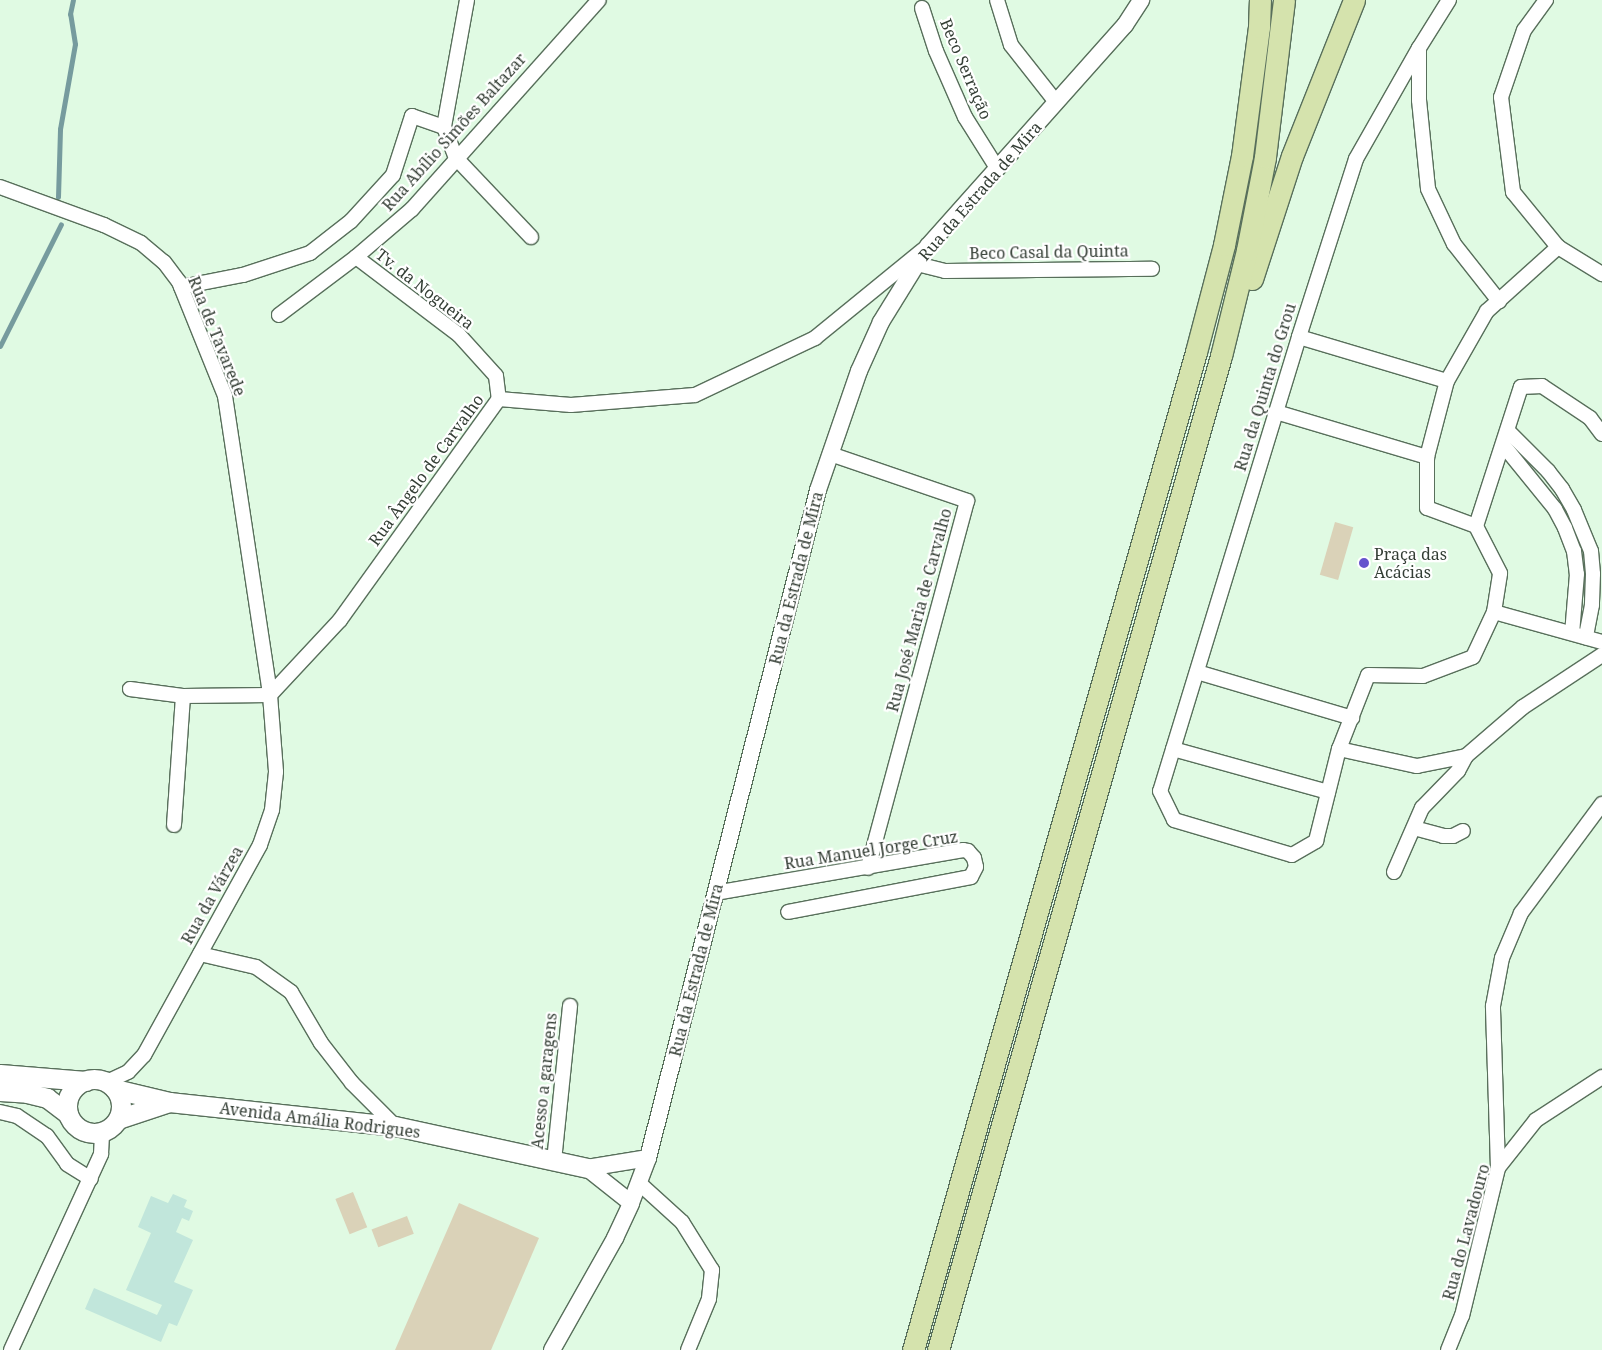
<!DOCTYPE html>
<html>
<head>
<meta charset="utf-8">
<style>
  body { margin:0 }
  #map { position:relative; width:1602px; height:1350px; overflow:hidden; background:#e0fae3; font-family:"Noto Serif",serif }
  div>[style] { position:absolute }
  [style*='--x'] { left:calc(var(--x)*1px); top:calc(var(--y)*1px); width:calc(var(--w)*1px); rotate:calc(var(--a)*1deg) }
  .green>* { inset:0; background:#dad2b8; transform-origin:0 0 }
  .stream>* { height:5px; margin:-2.5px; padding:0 2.5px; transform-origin:2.5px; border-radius:2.5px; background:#769b9e }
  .building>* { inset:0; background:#c1e6db }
  .roads { filter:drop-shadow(1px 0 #586f5b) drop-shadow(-1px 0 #586f5b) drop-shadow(0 1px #586f5b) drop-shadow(0 -1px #586f5b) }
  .minor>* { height:14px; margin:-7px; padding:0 7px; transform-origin:7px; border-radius:7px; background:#fff }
  .tertiary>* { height:16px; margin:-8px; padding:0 8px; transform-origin:8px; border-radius:8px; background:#fff }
  .secondary>* { height:19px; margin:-9.5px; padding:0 9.5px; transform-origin:9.5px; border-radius:9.5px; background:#fff }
  .secondary>.ring { margin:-9.5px; padding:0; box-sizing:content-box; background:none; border:19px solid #fff; border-radius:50% }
  .primary>* { height:21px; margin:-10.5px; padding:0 10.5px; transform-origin:10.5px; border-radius:10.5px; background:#d5e3ad }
  .dots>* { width:14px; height:14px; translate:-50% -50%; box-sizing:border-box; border:2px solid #fff; border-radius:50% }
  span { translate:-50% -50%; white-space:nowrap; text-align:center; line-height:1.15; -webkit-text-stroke:4.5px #fff; paint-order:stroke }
  .street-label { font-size:16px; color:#343e35 }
  .poi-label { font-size:16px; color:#343e35 }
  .left { translate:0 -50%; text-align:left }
</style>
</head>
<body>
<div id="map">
  <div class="green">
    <div style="left:1335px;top:522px;width:19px;height:55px;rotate:16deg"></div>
    <div style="left:353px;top:1192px;width:38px;height:19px;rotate:68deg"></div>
    <div style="clip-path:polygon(459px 1203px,539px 1238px,491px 1350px,395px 1350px)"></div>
    <div style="left:407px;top:1216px;width:19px;height:38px;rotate:69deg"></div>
  </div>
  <div class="stream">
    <div style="--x:58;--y:197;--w:68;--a:-88.3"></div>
    <div style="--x:60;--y:129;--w:86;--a:-80"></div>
    <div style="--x:75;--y:44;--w:30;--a:-99"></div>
    <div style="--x:70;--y:14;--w:14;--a:-78"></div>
    <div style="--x:0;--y:346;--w:136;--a:-63.4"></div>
  </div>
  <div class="building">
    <div style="clip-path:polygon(173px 1194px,187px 1200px,184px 1207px,193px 1211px,189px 1221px,182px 1218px,176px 1232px,193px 1240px,174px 1282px,193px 1290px,177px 1326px,169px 1323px,161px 1342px,85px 1309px,94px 1288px,157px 1315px,162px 1305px,126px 1290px,151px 1233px,138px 1227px,151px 1196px,168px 1203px)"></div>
  </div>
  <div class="roads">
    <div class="minor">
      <div style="--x:467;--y:0;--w:129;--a:100.3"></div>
      <div style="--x:444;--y:127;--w:33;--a:69"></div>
      <div style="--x:456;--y:158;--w:109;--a:46.5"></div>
      <div style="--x:997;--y:0;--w:47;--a:72.7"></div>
      <div style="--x:1011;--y:45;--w:73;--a:51.7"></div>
      <div style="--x:1449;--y:0;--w:57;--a:122"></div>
      <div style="--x:1419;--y:48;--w:128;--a:119.6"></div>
      <div style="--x:1356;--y:159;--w:187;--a:107.8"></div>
      <div style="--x:1299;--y:337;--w:475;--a:107"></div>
      <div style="--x:1160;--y:791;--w:32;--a:64"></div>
      <div style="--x:1174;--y:820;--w:123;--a:16.5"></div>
      <div style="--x:1292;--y:855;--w:28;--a:-30"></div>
      <div style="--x:1316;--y:841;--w:95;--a:-76"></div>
      <div style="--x:1339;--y:749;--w:79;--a:-68.6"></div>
      <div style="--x:1368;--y:675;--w:55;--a:1"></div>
      <div style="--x:1423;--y:676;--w:53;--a:-20.8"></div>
      <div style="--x:1473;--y:657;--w:50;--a:-65"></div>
      <div style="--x:1494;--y:612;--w:39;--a:-81"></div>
      <div style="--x:1500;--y:573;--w:53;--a:-117.1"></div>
      <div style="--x:1476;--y:526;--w:52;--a:-159.8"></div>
      <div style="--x:1427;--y:508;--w:51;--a:-90"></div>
      <div style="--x:1427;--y:457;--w:79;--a:-75.3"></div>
      <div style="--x:1447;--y:381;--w:81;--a:-60.3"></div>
      <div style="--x:1487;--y:311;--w:96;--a:-42"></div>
      <div style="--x:1546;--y:0;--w:37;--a:126"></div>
      <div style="--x:1524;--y:30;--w:71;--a:108.9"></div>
      <div style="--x:1501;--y:97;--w:96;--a:82.8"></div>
      <div style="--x:1513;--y:192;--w:71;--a:50.7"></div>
      <div style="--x:1558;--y:247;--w:52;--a:31.5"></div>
      <div style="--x:922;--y:8;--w:45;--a:72"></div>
      <div style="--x:936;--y:51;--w:72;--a:66.3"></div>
      <div style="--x:965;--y:117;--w:60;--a:57.9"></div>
      <div style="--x:1419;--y:48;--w:52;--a:90"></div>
      <div style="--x:1419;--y:100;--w:89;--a:84.2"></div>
      <div style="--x:1428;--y:189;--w:61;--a:64.7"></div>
      <div style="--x:1454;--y:244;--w:73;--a:51.7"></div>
      <div style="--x:0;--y:187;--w:111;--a:20.1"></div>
      <div style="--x:104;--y:225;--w:41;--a:25.9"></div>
      <div style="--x:141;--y:243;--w:30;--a:40"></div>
      <div style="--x:164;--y:262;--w:25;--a:53"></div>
      <div style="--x:179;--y:282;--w:123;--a:68"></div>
      <div style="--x:225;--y:396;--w:302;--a:81.4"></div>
      <div style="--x:270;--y:695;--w:77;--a:85.5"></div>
      <div style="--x:276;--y:772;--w:38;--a:96"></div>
      <div style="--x:272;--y:810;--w:37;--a:109"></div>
      <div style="--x:260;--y:845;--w:240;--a:118.9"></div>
      <div style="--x:144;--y:1055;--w:23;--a:133"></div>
      <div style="--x:128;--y:1072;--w:23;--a:155"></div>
      <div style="--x:356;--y:257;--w:129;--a:37.1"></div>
      <div style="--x:459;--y:335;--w:55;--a:47.9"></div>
      <div style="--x:496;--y:376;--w:23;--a:83"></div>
      <div style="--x:917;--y:264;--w:29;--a:14"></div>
      <div style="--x:945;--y:271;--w:207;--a:-0.6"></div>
      <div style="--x:181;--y:287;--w:63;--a:-11"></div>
      <div style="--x:243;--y:275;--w:71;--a:-18.2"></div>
      <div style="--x:310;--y:253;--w:52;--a:-38"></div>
      <div style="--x:351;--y:221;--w:62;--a:-47.6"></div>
      <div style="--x:393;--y:175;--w:62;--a:-72.1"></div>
      <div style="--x:412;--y:116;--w:34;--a:19"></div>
      <div style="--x:279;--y:315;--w:96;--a:-37"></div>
      <div style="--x:356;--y:257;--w:74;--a:-40.6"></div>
      <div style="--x:412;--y:209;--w:280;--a:-48.2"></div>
      <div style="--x:1299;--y:337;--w:154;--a:16.6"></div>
      <div style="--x:1276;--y:412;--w:158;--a:16.6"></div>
      <div style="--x:1508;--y:431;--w:57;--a:45"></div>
      <div style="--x:1548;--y:471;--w:23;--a:52"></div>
      <div style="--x:1562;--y:489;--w:24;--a:60"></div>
      <div style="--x:1574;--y:510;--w:44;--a:67.5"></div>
      <div style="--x:1591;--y:551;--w:23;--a:85"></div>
      <div style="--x:1593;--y:574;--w:31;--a:92"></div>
      <div style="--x:1592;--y:605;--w:33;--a:101"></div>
      <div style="--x:1504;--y:446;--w:81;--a:51"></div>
      <div style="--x:1555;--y:509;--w:21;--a:62"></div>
      <div style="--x:1565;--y:528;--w:25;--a:69"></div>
      <div style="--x:1574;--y:551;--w:23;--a:83"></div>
      <div style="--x:1577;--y:574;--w:59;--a:94.8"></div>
      <div style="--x:830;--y:454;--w:145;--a:18.9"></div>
      <div style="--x:967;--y:501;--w:380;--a:105.1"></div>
      <div style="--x:1476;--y:526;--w:146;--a:-72.1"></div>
      <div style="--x:1521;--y:387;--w:21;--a:-3"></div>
      <div style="--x:1542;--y:386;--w:58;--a:33.7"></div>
      <div style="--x:1590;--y:418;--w:20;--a:53"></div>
      <div style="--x:1494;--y:612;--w:112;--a:15.5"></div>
      <div style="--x:1197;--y:672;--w:162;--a:16.5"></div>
      <div style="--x:130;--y:689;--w:53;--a:7.5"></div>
      <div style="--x:183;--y:696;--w:87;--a:-0.7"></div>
      <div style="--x:270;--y:695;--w:103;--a:-47"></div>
      <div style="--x:340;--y:620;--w:272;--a:-54.3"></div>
      <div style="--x:499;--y:399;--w:72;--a:4.8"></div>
      <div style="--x:571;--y:405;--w:124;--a:-4.6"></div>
      <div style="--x:695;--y:395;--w:133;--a:-25.4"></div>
      <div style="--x:815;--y:338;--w:139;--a:-39.2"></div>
      <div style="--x:1173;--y:749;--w:161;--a:15.5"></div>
      <div style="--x:1339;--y:749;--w:80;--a:12.3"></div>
      <div style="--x:1417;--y:766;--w:50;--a:-11.5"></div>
      <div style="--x:1466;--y:756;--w:75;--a:-40.7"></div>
      <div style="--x:1523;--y:707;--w:95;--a:-33.4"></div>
      <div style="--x:174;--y:825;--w:129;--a:-86"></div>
      <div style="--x:1414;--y:828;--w:30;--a:15"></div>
      <div style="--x:1443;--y:836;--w:10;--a:0"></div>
      <div style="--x:1453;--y:836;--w:11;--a:-27"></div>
      <div style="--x:1394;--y:872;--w:70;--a:-66.4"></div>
      <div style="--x:1422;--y:808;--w:52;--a:-45.8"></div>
      <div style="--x:1458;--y:771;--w:17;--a:-62"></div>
      <div style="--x:715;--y:893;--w:252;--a:-9.8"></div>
      <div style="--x:963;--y:850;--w:5;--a:11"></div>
      <div style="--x:968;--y:851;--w:9;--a:49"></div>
      <div style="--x:974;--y:858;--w:9;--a:77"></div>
      <div style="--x:976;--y:867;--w:11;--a:117"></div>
      <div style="--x:971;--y:877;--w:186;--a:169.2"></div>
      <div style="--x:200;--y:954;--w:57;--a:13.1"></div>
      <div style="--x:256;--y:967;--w:43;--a:35.5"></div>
      <div style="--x:291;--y:992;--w:59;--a:59.5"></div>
      <div style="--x:321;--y:1043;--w:51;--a:52.2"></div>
      <div style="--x:352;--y:1083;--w:61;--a:45"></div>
      <div style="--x:0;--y:1112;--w:17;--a:13"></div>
      <div style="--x:17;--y:1116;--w:36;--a:34"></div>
      <div style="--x:47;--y:1136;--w:34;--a:54"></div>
      <div style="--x:67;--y:1164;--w:28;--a:32"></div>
      <div style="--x:554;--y:1161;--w:156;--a:-84.1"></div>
      <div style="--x:1498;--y:1168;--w:162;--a:-91.8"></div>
      <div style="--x:1493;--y:1006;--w:49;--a:-79.4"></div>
      <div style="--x:1502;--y:958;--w:49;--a:-67.1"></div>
      <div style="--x:1521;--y:913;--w:136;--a:-53.4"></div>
      <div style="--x:639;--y:1183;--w:58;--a:42.2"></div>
      <div style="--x:682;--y:1222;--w:57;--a:58"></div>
      <div style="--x:712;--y:1270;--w:29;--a:96"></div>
      <div style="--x:709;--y:1299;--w:55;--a:112.4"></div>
      <div style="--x:11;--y:1350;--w:216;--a:-65.3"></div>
      <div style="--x:101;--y:1154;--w:22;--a:-87"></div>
      <div style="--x:1448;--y:1350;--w:37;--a:-68"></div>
      <div style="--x:1462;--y:1316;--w:152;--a:-76.3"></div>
      <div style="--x:1498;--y:1168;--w:61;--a:-51.6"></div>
      <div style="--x:1536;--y:1120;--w:79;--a:-33.1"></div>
    </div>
    <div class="tertiary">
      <div style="--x:587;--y:1168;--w:62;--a:-9.3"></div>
      <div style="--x:587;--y:1168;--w:56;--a:38.5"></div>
      <div style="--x:552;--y:1350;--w:129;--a:-60.6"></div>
      <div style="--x:615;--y:1238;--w:38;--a:-65"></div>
      <div style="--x:631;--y:1203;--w:48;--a:-69.3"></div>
      <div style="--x:648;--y:1158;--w:689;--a:-75.72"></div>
      <div style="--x:818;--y:490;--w:126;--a:-71"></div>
      <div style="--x:859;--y:371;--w:54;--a:-65.8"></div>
      <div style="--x:881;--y:322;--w:89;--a:-58.3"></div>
      <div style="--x:928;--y:246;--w:296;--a:-48.3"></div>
      <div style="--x:1125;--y:25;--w:30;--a:-57"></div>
    </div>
    <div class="secondary">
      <div style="--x:0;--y:1074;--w:86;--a:4.7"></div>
      <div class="ring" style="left:67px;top:1079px;width:35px;height:35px"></div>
      <div style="--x:115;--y:1089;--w:56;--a:13.5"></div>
      <div style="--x:169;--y:1102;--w:227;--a:6.1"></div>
      <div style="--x:395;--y:1126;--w:197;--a:12.3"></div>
      <div style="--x:0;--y:1091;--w:27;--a:4"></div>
      <div style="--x:27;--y:1093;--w:21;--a:14"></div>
      <div style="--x:47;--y:1098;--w:26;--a:37"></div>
      <div style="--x:118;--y:1119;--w:54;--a:-18.4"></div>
    </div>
    <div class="primary">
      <div style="--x:1252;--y:279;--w:129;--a:-72"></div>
      <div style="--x:1292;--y:156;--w:168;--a:-68.3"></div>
      <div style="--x:913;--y:1350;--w:1037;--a:-74.17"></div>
      <div style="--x:1196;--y:352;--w:111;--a:-75.3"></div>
      <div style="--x:1224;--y:245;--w:91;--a:-78.6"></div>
      <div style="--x:1242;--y:156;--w:130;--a:-82.5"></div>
      <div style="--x:1259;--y:27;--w:27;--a:-88"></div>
      <div style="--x:938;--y:1350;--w:1034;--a:-74.11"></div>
      <div style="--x:1221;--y:356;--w:109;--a:-76.2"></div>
      <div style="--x:1247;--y:250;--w:95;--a:-79"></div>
      <div style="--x:1265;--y:157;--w:158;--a:-83.1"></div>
    </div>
  </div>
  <div class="dots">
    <div style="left:1364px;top:563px;background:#6553cd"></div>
  </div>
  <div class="street-label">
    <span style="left:966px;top:69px;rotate:67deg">Beco Serração</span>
    <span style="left:454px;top:132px;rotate:-48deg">Rua Abílio Simões Baltazar</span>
    <span style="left:980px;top:191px;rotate:-49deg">Rua da Estrada de Mira</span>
    <span style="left:1049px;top:252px;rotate:-1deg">Beco Casal da Quinta</span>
    <span style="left:425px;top:289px;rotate:38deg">Tv. da Nogueira</span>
    <span style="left:217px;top:336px;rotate:68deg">Rua de Tavarede</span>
    <span style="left:1265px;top:387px;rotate:-73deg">Rua da Quinta do Grou</span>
    <span style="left:426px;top:470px;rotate:-54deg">Rua Ângelo de Carvalho</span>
    <span style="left:796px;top:578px;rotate:-76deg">Rua da Estrada de Mira</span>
    <span style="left:919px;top:610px;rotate:-75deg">Rua José Maria de Carvalho</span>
    <span style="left:871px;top:850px;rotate:-9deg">Rua Manuel Jorge Cruz</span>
    <span style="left:212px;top:895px;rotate:-61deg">Rua da Várzea</span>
    <span style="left:696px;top:970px;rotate:-76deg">Rua da Estrada de Mira</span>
    <span style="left:544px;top:1081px;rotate:-84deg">Acesso a garagens</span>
    <span style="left:320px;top:1120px;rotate:7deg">Avenida Amália Rodrigues</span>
    <span style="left:1466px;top:1232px;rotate:-75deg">Rua do Lavadouro</span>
  </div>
  <div class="poi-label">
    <span class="left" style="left:1374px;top:563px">Praça das<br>Acácias</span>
  </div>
</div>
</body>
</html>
